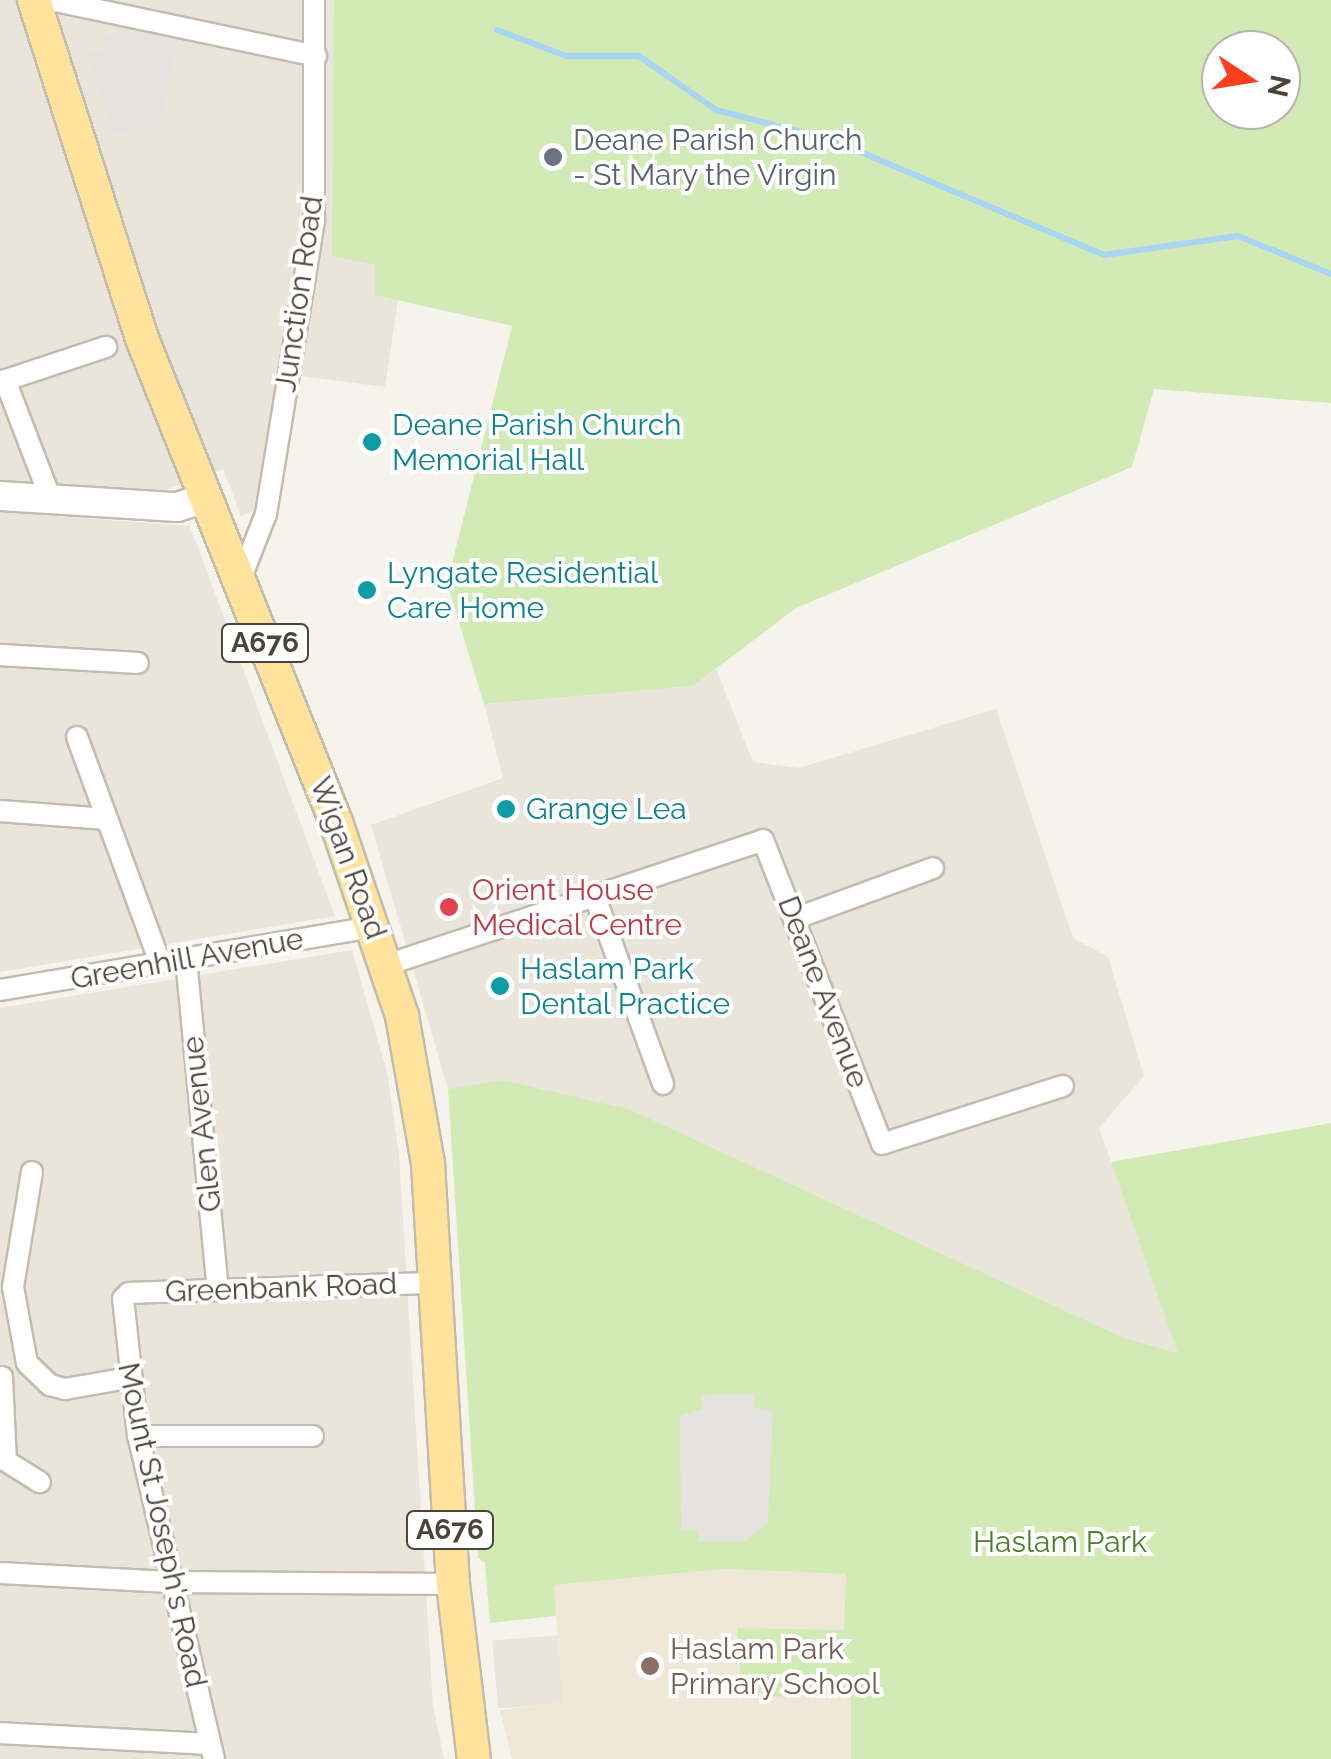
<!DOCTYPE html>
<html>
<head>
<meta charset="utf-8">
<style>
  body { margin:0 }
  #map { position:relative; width:1331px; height:1759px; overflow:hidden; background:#f6f3ec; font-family:Raleway,sans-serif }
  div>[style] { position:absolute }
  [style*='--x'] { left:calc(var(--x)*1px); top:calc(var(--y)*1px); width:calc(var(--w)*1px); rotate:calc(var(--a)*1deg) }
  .residential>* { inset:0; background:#eae5da; transform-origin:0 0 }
  .education>* { inset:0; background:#efe8d6 }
  .green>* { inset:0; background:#d2eab5 }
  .parking>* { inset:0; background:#e5e3e0 }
  .stream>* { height:6px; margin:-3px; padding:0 3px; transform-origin:3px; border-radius:3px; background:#a9d4f2 }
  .roads { filter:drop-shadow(2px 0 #c2bbae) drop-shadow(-2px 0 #c2bbae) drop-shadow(0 2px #c2bbae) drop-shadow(0 -2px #c2bbae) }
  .minor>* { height:20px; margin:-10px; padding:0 10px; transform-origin:10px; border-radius:10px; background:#fff }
  .tertiary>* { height:28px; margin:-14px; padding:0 14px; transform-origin:14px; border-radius:14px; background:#fff }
  .primary>* { height:32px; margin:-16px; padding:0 16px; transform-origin:16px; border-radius:16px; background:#ffe39c }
  .dots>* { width:28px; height:28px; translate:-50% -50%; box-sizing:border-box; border:5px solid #fff; border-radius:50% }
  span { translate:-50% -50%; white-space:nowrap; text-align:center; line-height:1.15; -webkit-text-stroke:8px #fff; paint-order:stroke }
  .shield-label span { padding:2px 8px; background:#fff; border:2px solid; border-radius:8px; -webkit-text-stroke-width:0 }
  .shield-label { font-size:28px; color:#4b4439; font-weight:700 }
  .worship-label { font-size:30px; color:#5b616d }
  .left { translate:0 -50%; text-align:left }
  .street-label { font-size:30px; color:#4b4439 }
  .culture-label { font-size:30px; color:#0d838f }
  .health-label { font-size:30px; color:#be3a42 }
  .park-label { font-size:30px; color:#4a7f2a }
  .education-label { font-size:30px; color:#785e54 }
  .north { position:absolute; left:1201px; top:30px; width:100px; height:100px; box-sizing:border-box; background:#fff; border:2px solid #b7b4b0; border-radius:50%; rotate:102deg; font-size:28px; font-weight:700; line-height:40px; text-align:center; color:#4b4439 }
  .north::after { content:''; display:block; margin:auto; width:35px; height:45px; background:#fc3f1d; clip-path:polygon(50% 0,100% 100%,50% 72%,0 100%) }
</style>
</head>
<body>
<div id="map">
  <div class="residential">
    <div style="clip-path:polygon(0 0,334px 0,337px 91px,375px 265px,375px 294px,398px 300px,385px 387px,277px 373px,256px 510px,241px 516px,223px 469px,166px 490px,0 481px)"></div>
    <div style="clip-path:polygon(0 512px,190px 526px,335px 916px,0 972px)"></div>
    <div style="clip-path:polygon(716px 669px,753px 762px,799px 768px,996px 709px,1073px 938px,1108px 957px,1144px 1076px,1099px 1128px,1179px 1353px,1122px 1337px,629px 1109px,502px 1080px,448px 1089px,371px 825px,503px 778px,484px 704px,693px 686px)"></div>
    <div style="clip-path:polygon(352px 950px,387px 1072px,399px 1155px,433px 1706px,444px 1759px,0 1759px,0 1008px)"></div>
    <div style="left:558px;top:1635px;width:68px;height:66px;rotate:85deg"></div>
  </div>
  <div class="education">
    <div style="clip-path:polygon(724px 1569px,847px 1574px,844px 1630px,737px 1629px,742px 1697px,851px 1696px,851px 1759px,512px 1759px,500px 1710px,564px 1702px,553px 1585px)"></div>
  </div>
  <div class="green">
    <div style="clip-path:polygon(evenodd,334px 0,1331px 0,1331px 403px,1154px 389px,1132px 467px,796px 608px,693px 686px,484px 704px,447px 583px,512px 326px,375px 295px,375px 265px,332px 256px,334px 0,1221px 50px,1281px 50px,1281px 110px,1221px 110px,1221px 50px)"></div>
    <div style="clip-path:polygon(502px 1080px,629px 1109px,1122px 1337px,1178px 1353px,1111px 1162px,1331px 1123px,1331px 1759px,851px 1759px,851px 1696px,742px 1697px,737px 1628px,844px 1630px,846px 1574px,724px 1569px,554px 1585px,556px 1616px,490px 1623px,485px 1563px,478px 1558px,448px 1089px)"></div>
  </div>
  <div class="parking">
    <div style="clip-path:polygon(124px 29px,177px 39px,158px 130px,142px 126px,114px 135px,89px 55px,103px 49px,102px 37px)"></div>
    <div style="clip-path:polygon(754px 1394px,755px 1408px,773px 1412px,768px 1522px,746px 1541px,698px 1541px,698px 1530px,681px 1530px,680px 1416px,702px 1409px,702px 1395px)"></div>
  </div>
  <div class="stream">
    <div style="--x:497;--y:30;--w:74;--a:20.6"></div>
    <div style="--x:566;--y:56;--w:73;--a:0"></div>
    <div style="--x:639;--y:56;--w:94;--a:35"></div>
    <div style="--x:716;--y:110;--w:120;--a:14.5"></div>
    <div style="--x:832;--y:140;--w:295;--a:22.9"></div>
    <div style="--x:1104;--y:255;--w:135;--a:-8.1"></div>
    <div style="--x:1238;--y:236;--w:100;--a:22.2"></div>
  </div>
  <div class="roads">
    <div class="minor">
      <div style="--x:51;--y:0;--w:271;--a:11.9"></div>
      <div style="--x:5;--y:380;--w:129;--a:69"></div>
      <div style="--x:0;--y:382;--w:112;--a:-18.3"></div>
      <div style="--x:240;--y:580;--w:71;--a:-68.5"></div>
      <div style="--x:266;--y:514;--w:298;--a:-80.7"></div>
      <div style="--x:314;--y:220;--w:220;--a:-90"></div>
      <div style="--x:0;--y:655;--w:138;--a:3.3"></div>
      <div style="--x:77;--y:737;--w:241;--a:69.8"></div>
      <div style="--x:0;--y:811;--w:107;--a:4.3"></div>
      <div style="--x:595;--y:897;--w:199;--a:70"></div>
      <div style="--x:794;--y:919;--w:148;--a:-20.1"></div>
      <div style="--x:186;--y:959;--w:333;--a:84.5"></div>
      <div style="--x:386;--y:965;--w:397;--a:-18.3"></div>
      <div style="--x:763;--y:840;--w:326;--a:68.6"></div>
      <div style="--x:882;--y:1144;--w:190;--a:-17.8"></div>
      <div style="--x:0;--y:990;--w:379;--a:-9.6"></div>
      <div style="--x:32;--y:1172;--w:117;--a:99.4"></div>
      <div style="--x:13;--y:1287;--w:77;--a:79.6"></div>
      <div style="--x:27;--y:1363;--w:32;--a:44"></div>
      <div style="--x:50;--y:1385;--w:16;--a:15"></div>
      <div style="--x:65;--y:1389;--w:64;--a:-9.9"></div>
      <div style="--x:2;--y:1377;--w:84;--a:87.3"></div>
      <div style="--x:6;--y:1461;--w:40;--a:32"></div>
      <div style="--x:138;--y:1436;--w:175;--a:0"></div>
      <div style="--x:0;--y:1573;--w:170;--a:3"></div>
      <div style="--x:170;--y:1582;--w:283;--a:0.4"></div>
      <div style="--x:0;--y:1733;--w:210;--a:3"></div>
      <div style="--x:214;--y:1759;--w:332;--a:-103.2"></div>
      <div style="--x:138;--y:1436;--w:138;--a:-96.2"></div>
      <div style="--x:123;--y:1299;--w:8;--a:-45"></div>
      <div style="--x:129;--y:1293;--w:304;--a:-1.9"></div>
    </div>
    <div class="tertiary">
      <div style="--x:0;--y:496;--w:177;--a:3.6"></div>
      <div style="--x:177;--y:507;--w:30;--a:-17"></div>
    </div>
    <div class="primary">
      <div style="--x:34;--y:0;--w:353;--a:72.3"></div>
      <div style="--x:141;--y:336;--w:524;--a:68.14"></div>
      <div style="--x:336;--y:822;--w:205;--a:71.2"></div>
      <div style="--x:402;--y:1016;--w:150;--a:80"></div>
      <div style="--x:428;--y:1164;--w:421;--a:86.6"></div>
      <div style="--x:453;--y:1584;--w:176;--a:83.2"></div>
    </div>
  </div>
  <div class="dots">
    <div style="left:553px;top:157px;background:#6b7280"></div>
    <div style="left:372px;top:442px;background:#0f9aa8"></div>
    <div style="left:367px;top:590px;background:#0f9aa8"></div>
    <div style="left:506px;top:809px;background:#0f9aa8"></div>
    <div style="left:449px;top:907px;background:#e0444e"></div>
    <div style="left:500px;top:986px;background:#0f9aa8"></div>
    <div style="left:650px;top:1666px;background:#8d6e63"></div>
  </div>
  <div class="shield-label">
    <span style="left:265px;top:643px">A676</span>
    <span style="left:450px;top:1530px">A676</span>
  </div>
  <div class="worship-label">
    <span class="left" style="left:573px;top:157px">Deane Parish Church<br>- St Mary the Virgin</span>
  </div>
  <div class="street-label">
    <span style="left:299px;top:294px;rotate:-82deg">Junction Road</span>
    <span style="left:348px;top:858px;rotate:70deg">Wigan Road</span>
    <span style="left:187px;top:959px;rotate:-10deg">Greenhill Avenue</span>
    <span style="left:823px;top:992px;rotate:69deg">Deane Avenue</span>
    <span style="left:202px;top:1124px;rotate:-96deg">Glen Avenue</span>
    <span style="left:281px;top:1288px;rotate:-2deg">Greenbank Road</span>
    <span style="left:162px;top:1525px;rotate:78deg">Mount St Joseph's Road</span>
  </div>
  <div class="culture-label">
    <span class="left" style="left:392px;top:442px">Deane Parish Church<br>Memorial Hall</span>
    <span class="left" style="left:387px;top:590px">Lyngate Residential<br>Care Home</span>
    <span class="left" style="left:526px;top:809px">Grange Lea</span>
    <span class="left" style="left:520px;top:986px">Haslam Park<br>Dental Practice</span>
  </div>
  <div class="health-label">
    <span class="left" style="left:472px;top:907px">Orient House<br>Medical Centre</span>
  </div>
  <div class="park-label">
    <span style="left:1060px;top:1542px">Haslam Park</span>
  </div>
  <div class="education-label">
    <span class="left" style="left:670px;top:1666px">Haslam Park<br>Primary School</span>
  </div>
  <div class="north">N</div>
</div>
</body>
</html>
